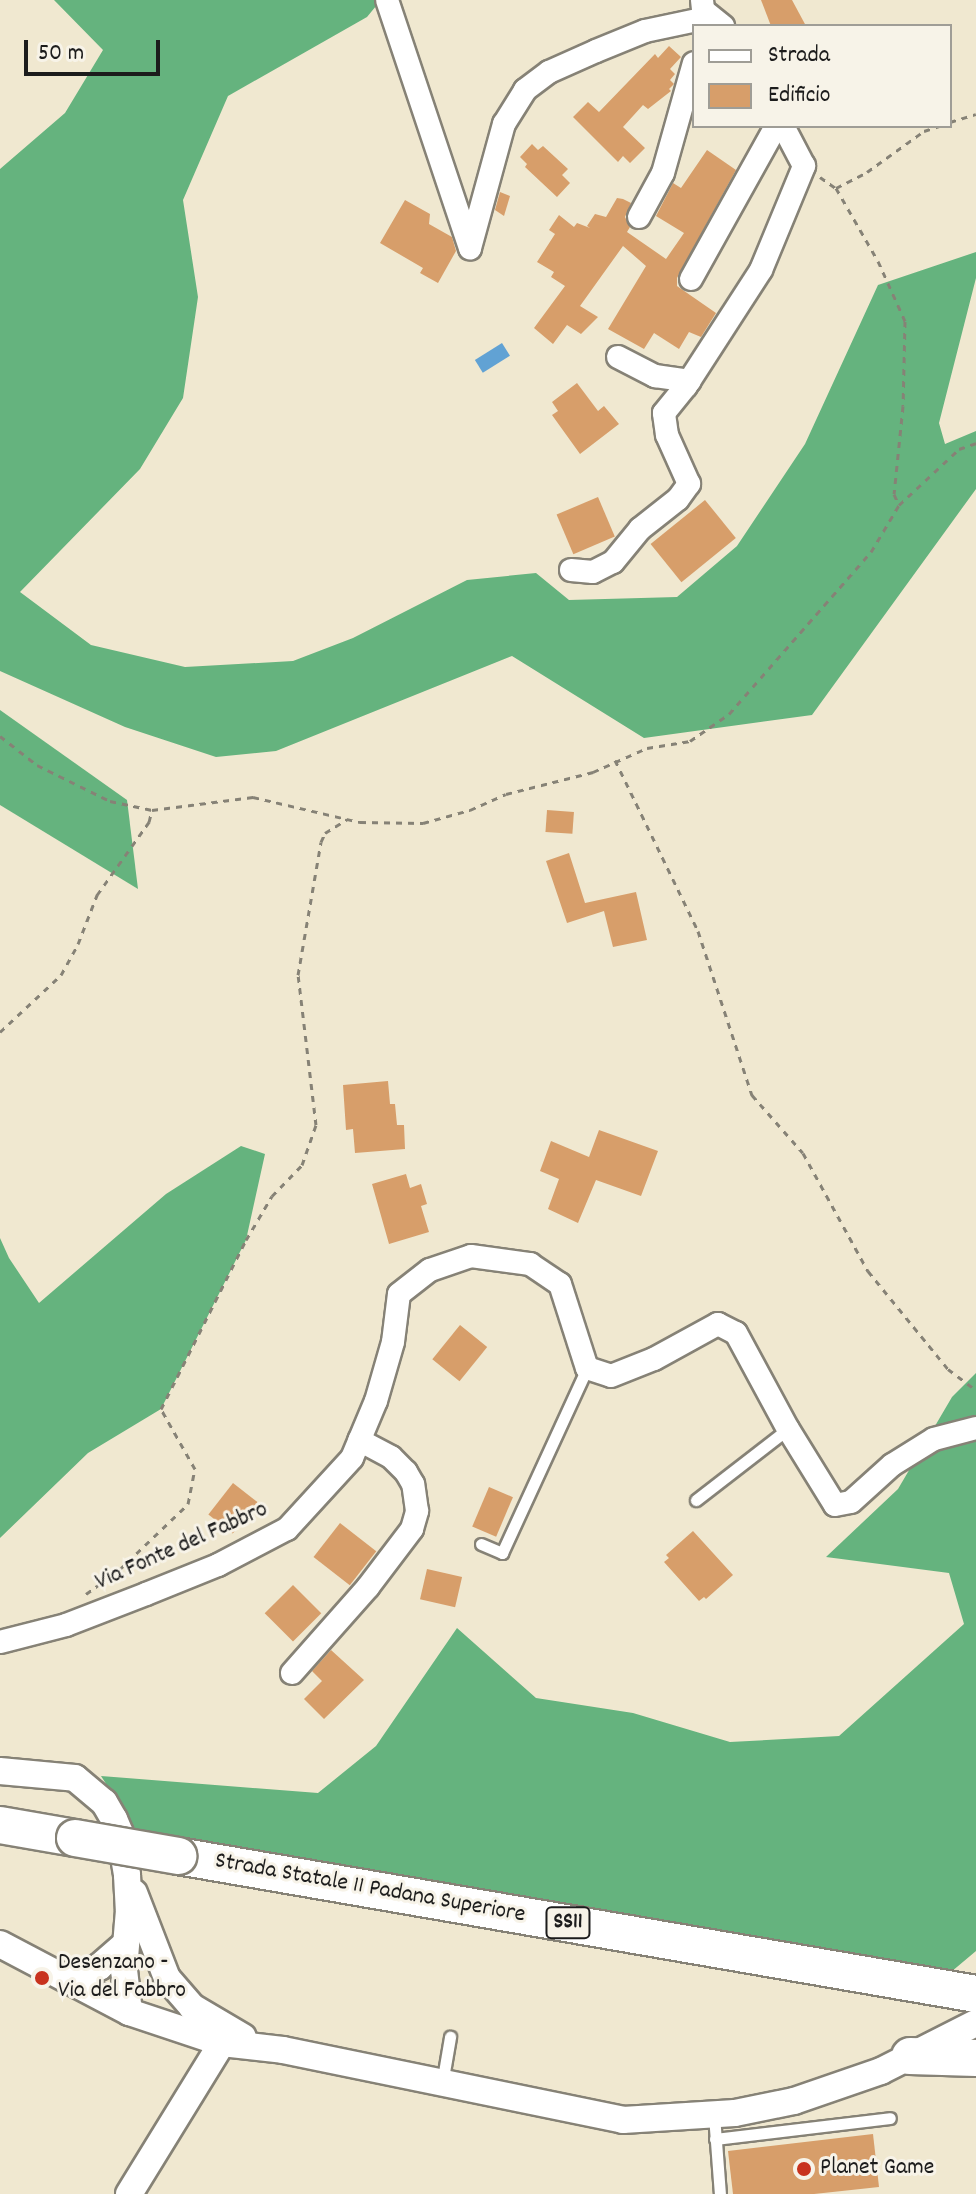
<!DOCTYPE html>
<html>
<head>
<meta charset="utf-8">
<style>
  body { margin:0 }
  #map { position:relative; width:976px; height:2194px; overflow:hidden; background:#f0e8d0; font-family:Dekko,sans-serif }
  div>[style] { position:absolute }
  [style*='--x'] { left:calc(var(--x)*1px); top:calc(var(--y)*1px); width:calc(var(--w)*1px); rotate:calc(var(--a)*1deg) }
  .forest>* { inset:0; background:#65b37e }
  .water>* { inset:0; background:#61a2d4; transform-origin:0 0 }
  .building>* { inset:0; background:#d79e6a; transform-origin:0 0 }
  .path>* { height:3px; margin-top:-1.5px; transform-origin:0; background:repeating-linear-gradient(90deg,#868276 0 6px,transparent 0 12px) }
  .roads { filter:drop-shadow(2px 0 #868276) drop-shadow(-2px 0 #868276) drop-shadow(0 2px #868276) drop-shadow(0 -2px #868276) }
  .service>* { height:11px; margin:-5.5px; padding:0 5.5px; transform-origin:5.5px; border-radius:5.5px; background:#fff }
  .minor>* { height:22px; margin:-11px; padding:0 11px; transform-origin:11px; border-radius:11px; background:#fff }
  .tertiary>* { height:26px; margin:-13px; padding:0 13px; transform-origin:13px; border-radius:13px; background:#fff }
  .trunk>* { height:36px; margin:-18px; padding:0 18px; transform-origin:18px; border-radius:18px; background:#fff }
  .bridges { filter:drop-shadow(2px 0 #868276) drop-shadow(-2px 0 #868276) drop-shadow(0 2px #868276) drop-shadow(0 -2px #868276) }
  .trunk-bridge>* { height:36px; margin:-18px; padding:0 18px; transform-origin:18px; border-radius:18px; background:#fff }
  .dots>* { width:22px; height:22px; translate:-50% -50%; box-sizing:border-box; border:4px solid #f7f3e8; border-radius:50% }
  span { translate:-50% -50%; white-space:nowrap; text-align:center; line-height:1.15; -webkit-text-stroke:6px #f7f3e8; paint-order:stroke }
  .shield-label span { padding:2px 6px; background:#f7f3e8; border:2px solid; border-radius:6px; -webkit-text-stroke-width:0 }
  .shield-label { font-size:22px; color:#1c1c1c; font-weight:700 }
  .street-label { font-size:24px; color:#1c1c1c }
  .poi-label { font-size:24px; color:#1c1c1c }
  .left { translate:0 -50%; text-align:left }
  .legend { position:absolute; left:692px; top:24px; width:260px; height:104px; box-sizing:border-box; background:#f7f3e8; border:2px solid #9f9d96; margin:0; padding:10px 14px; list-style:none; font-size:24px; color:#1c1c1c }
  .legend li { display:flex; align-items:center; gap:16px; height:40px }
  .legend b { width:40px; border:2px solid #9f9d96 }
  .scale { position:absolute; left:24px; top:40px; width:136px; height:36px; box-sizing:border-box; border:4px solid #1c1c1c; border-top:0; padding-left:10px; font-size:24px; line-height:28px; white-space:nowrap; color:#1c1c1c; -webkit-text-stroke:6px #f7f3e8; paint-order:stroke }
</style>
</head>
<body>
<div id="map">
  <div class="forest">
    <div style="clip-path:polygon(54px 0,381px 0,367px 17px,228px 96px,183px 200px,198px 297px,183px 398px,140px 469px,20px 592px,91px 645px,185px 667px,293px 661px,353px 638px,467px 580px,536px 573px,569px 600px,677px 597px,737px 546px,805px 444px,878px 285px,976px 252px,976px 278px,939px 423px,945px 444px,976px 431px,976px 489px,812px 715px,644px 738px,512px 656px,276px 751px,216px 757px,125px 727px,0 671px,0 169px,65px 113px,103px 50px)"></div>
    <div style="clip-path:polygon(0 710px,127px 800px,138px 889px,0 805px)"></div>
    <div style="clip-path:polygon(241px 1146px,265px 1154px,246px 1240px,161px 1409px,88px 1453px,0 1538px,0 1238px,9px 1258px,39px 1303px,166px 1194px)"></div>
    <div style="clip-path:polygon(976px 1373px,976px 1951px,951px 1972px,139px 1835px,101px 1776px,318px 1793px,376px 1746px,457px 1628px,536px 1698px,633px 1713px,730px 1742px,839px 1736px,964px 1624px,949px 1573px,826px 1557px,898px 1489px,952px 1397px)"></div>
  </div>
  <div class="water">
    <div style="left:502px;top:343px;width:15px;height:32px;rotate:58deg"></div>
  </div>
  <div class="building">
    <div style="clip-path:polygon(761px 0,792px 0,806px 26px,771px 26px)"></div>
    <div style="clip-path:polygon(669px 46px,681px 57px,670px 69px,675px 74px,670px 80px,674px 84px,669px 89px,671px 91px,648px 109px,643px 105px,623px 127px,645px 148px,630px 163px,623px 156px,618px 162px,573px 117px,588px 102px,599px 112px,655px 54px,658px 58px)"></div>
    <div style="clip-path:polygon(532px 144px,538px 150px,543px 146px,568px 169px,562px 175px,570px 183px,557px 197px,525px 167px,527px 164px,520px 157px)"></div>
    <div style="clip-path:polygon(707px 150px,736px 170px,677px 278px,677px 286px,716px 313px,701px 337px,689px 332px,679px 349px,654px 333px,644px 349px,608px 329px,646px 266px,623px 246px,580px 306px,598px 317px,581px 334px,567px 325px,553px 344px,534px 328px,565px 286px,551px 277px,554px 272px,537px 262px,555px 234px,549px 230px,559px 215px,574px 227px,577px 223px,590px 228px,587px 226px,595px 214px,606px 217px,617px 198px,623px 199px,631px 203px,625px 217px,630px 227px,627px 232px,666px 259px,684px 233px,656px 216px,673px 183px,681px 188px)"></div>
    <div style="clip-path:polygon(500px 192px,510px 196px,504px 216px,495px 210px)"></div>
    <div style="clip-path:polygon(405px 200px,430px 214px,429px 224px,452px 237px,456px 251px,438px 283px,420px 273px,423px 268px,380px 243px)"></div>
    <div style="clip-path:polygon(577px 383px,598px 411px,604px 406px,619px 424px,580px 454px,552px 415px,558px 411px,552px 402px)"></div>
    <div style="left:598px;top:497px;width:43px;height:45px;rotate:67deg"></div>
    <div style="left:705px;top:500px;width:49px;height:70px;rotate:51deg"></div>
    <div style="left:547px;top:810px;width:27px;height:22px;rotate:4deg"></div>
    <div style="clip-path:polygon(569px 853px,585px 903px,636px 892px,647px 940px,613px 947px,604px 911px,567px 923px,546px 861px)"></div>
    <div style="clip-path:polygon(388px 1081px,390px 1104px,395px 1104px,397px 1125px,404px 1125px,405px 1149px,355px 1153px,353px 1129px,346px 1130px,343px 1085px)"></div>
    <div style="clip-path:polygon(599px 1130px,658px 1151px,641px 1196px,596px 1180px,578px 1223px,548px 1209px,559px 1179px,540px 1171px,551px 1141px,589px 1157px)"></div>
    <div style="clip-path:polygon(406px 1174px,410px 1188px,421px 1184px,427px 1204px,421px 1206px,429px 1232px,389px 1244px,372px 1184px)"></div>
    <div style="left:460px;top:1325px;width:35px;height:44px;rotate:39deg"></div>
    <div style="left:233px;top:1483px;width:31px;height:40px;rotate:38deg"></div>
    <div style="left:489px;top:1487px;width:26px;height:43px;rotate:23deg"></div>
    <div style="left:340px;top:1523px;width:46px;height:43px;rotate:38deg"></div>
    <div style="clip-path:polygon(693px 1531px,733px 1575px,706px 1599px,704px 1597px,699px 1601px,664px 1562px,669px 1558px,666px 1555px)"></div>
    <div style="left:427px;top:1569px;width:36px;height:31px;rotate:13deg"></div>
    <div style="left:293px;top:1585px;width:40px;height:40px;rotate:45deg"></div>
    <div style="clip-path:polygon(331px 1650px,364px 1680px,324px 1719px,304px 1699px,322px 1681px,312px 1671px)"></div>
    <div style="clip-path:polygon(873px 2134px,879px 2187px,814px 2194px,733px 2194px,728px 2151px)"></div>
  </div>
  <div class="path">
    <div style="--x:950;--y:122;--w:27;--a:-17"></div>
    <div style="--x:820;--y:177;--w:19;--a:35"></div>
    <div style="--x:836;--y:188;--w:84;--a:60.1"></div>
    <div style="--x:878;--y:261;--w:66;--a:65.8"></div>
    <div style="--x:905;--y:321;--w:85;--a:91.3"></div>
    <div style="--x:903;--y:406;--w:88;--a:95.8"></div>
    <div style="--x:894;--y:494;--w:12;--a:66"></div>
    <div style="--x:836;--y:188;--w:35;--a:-27"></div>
    <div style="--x:867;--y:172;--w:70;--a:-35.7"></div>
    <div style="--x:924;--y:131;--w:16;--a:-18"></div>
    <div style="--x:0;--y:736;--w:47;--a:38.1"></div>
    <div style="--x:37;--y:765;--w:81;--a:26.3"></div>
    <div style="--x:110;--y:801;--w:43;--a:12.1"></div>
    <div style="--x:152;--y:810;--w:102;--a:-7.3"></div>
    <div style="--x:253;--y:797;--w:110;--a:13.2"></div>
    <div style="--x:360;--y:822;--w:63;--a:0.9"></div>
    <div style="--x:423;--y:823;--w:49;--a:-15.5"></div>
    <div style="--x:470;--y:810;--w:39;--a:-24"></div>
    <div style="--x:506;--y:794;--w:90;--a:-14.2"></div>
    <div style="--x:593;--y:772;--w:59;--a:-24"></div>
    <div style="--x:647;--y:748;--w:44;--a:-9.2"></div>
    <div style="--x:690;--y:741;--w:47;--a:-34.7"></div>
    <div style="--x:729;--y:714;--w:215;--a:-48.8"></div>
    <div style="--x:871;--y:552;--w:55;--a:-59.2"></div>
    <div style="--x:899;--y:505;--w:82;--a:-43"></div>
    <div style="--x:959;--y:449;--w:18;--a:-19"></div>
    <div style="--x:615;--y:760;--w:190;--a:64.1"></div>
    <div style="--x:698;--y:931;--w:173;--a:71.8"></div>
    <div style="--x:752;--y:1095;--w:77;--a:48.7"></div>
    <div style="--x:803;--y:1153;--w:135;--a:61.2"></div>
    <div style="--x:868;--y:1271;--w:127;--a:50.8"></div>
    <div style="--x:948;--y:1369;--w:35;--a:37"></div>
    <div style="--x:0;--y:1032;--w:83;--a:-43.1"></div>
    <div style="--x:61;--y:975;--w:35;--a:-61"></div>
    <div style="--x:78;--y:944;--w:53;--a:-68.8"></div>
    <div style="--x:97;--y:895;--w:90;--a:-54.5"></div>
    <div style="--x:149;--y:822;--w:12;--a:-76"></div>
    <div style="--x:86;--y:1594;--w:41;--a:-36"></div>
    <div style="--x:119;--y:1570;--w:95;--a:-43.7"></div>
    <div style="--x:188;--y:1504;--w:36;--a:-79"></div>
    <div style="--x:195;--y:1469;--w:69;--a:-119.5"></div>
    <div style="--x:161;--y:1409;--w:189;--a:-63.3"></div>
    <div style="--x:246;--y:1240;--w:51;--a:-59.4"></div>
    <div style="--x:272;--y:1196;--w:43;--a:-45.9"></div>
    <div style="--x:302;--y:1165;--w:42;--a:-70.7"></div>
    <div style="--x:316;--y:1125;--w:151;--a:-96.8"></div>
    <div style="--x:298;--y:975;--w:135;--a:-80.2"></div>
    <div style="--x:321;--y:842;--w:10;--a:-66"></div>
    <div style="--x:325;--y:833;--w:26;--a:-32"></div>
  </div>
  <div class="roads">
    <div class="service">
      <div style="--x:696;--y:1500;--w:116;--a:-37.7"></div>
      <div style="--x:481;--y:1544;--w:23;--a:23"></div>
      <div style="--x:502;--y:1553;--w:204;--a:-65.3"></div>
      <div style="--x:442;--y:2084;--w:48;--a:-80.3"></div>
      <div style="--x:714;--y:2115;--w:79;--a:85.7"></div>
      <div style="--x:715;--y:2139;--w:176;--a:-6.8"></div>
    </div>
    <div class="minor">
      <div style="--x:387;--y:0;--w:262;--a:71.5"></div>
      <div style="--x:702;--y:0;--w:10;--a:84"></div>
      <div style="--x:703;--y:10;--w:26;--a:39"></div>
      <div style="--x:639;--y:217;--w:50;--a:-61.4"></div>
      <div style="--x:663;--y:173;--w:114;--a:-74.3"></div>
      <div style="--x:470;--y:248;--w:129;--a:-74.7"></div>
      <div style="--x:504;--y:124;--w:40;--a:-58"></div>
      <div style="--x:525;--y:90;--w:30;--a:-37"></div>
      <div style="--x:549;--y:72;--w:51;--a:-24.1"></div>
      <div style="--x:596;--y:51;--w:53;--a:-22.2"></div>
      <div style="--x:645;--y:31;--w:58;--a:-11.9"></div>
      <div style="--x:691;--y:279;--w:175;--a:-60.9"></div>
      <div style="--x:618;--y:357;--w:42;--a:27.2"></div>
      <div style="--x:655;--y:376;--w:35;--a:8"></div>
      <div style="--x:571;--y:570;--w:22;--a:5"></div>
      <div style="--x:593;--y:572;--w:22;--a:-27"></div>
      <div style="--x:613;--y:562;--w:43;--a:-50.7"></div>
      <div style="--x:640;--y:529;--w:48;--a:-38.3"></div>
      <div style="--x:678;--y:499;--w:19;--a:-54"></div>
      <div style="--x:689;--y:484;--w:54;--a:-114.2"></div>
      <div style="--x:667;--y:435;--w:22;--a:-98"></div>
      <div style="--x:664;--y:413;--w:35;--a:-51"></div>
      <div style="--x:686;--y:386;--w:138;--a:-57.1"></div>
      <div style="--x:761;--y:270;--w:113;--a:-67.5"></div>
      <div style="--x:804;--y:166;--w:45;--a:-117.7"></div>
      <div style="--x:0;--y:1642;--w:68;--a:-14.4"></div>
      <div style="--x:66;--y:1625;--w:86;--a:-21.2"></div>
      <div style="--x:146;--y:1594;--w:78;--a:-21.9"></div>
      <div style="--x:218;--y:1565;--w:78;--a:-27.6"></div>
      <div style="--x:287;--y:1529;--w:96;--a:-47.5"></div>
      <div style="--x:352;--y:1458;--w:62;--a:-67.2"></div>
      <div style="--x:376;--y:1401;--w:61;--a:-73.9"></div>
      <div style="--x:393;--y:1342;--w:48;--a:-82.9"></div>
      <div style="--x:399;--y:1294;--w:39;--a:-38"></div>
      <div style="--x:430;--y:1270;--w:43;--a:-18.9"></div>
      <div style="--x:471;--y:1256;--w:60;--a:7.7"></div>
      <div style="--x:530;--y:1264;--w:36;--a:34"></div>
      <div style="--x:560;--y:1284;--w:88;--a:72.2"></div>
      <div style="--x:587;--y:1368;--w:25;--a:18"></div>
      <div style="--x:611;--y:1376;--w:46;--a:-21.6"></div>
      <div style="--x:654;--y:1359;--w:73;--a:-28.7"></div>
      <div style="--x:718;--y:1324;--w:20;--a:27"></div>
      <div style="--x:736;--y:1333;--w:109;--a:61.6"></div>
      <div style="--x:788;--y:1429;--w:89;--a:58.3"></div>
      <div style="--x:835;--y:1505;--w:16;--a:-11"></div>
      <div style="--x:851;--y:1502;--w:55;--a:-42.1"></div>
      <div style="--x:892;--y:1465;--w:49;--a:-31.8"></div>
      <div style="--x:934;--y:1439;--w:43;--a:-14.7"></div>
      <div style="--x:292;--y:1673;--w:115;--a:-48.5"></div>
      <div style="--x:368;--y:1587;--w:73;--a:-52.8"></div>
      <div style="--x:412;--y:1529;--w:19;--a:-74"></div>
      <div style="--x:417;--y:1511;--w:27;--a:-98"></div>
      <div style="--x:413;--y:1484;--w:14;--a:-120"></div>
      <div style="--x:406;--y:1472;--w:21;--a:-135"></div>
      <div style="--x:391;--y:1457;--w:36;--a:-152"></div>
    </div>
    <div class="tertiary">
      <div style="--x:0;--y:1771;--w:75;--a:5.3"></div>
      <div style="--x:75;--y:1778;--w:38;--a:40"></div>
      <div style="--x:104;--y:1802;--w:20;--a:60"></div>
      <div style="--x:114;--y:1819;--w:15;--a:67"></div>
      <div style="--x:120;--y:1833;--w:43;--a:80.5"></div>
      <div style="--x:127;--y:1875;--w:35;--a:87"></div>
      <div style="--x:129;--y:1910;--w:60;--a:94.8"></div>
      <div style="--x:124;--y:1970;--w:42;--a:83.2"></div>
      <div style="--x:134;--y:1893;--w:91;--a:68.8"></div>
      <div style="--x:167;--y:1978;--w:38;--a:49"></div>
      <div style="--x:192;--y:2007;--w:59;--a:30.5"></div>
      <div style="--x:0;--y:1944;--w:146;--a:27.8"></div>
      <div style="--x:129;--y:2012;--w:98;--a:18.4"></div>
      <div style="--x:222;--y:2043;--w:61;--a:6.5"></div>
      <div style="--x:283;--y:2050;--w:347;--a:11.6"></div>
      <div style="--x:623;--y:2120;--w:112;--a:-3.6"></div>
      <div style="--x:735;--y:2113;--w:60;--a:-11.5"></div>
      <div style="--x:794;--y:2101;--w:92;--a:-19"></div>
      <div style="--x:881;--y:2071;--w:106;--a:-26.8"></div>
      <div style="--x:70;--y:1980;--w:32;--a:-24"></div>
      <div style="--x:99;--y:1967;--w:35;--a:-41"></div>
      <div style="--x:129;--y:2194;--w:177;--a:-58.4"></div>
    </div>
    <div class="trunk">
      <div style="--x:0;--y:1825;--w:76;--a:9.8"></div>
      <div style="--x:178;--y:1856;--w:810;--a:9.81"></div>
      <div style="--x:910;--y:2056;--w:66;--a:1.7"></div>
    </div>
  </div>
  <div class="bridges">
    <div class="trunk-bridge">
      <div style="--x:75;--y:1838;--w:105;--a:9.9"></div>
    </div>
  </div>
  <div class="dots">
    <div style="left:42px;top:1978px;background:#c8321e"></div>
    <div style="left:804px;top:2169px;background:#c8321e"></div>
  </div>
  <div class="shield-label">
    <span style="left:568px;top:1923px">SS11</span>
  </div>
  <div class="street-label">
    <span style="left:182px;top:1547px;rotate:-24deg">Via Fonte del Fabbro</span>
    <span style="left:370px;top:1889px;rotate:10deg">Strada Statale 11 Padana Superiore</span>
  </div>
  <div class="poi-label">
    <span class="left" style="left:58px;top:1978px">Desenzano -<br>Via del Fabbro</span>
    <span class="left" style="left:820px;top:2169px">Planet Game</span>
  </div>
  <ul class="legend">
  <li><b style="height:10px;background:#fff"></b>Strada</li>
  <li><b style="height:22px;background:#d79e6a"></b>Edificio</li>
  </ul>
  <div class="scale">50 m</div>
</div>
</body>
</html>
